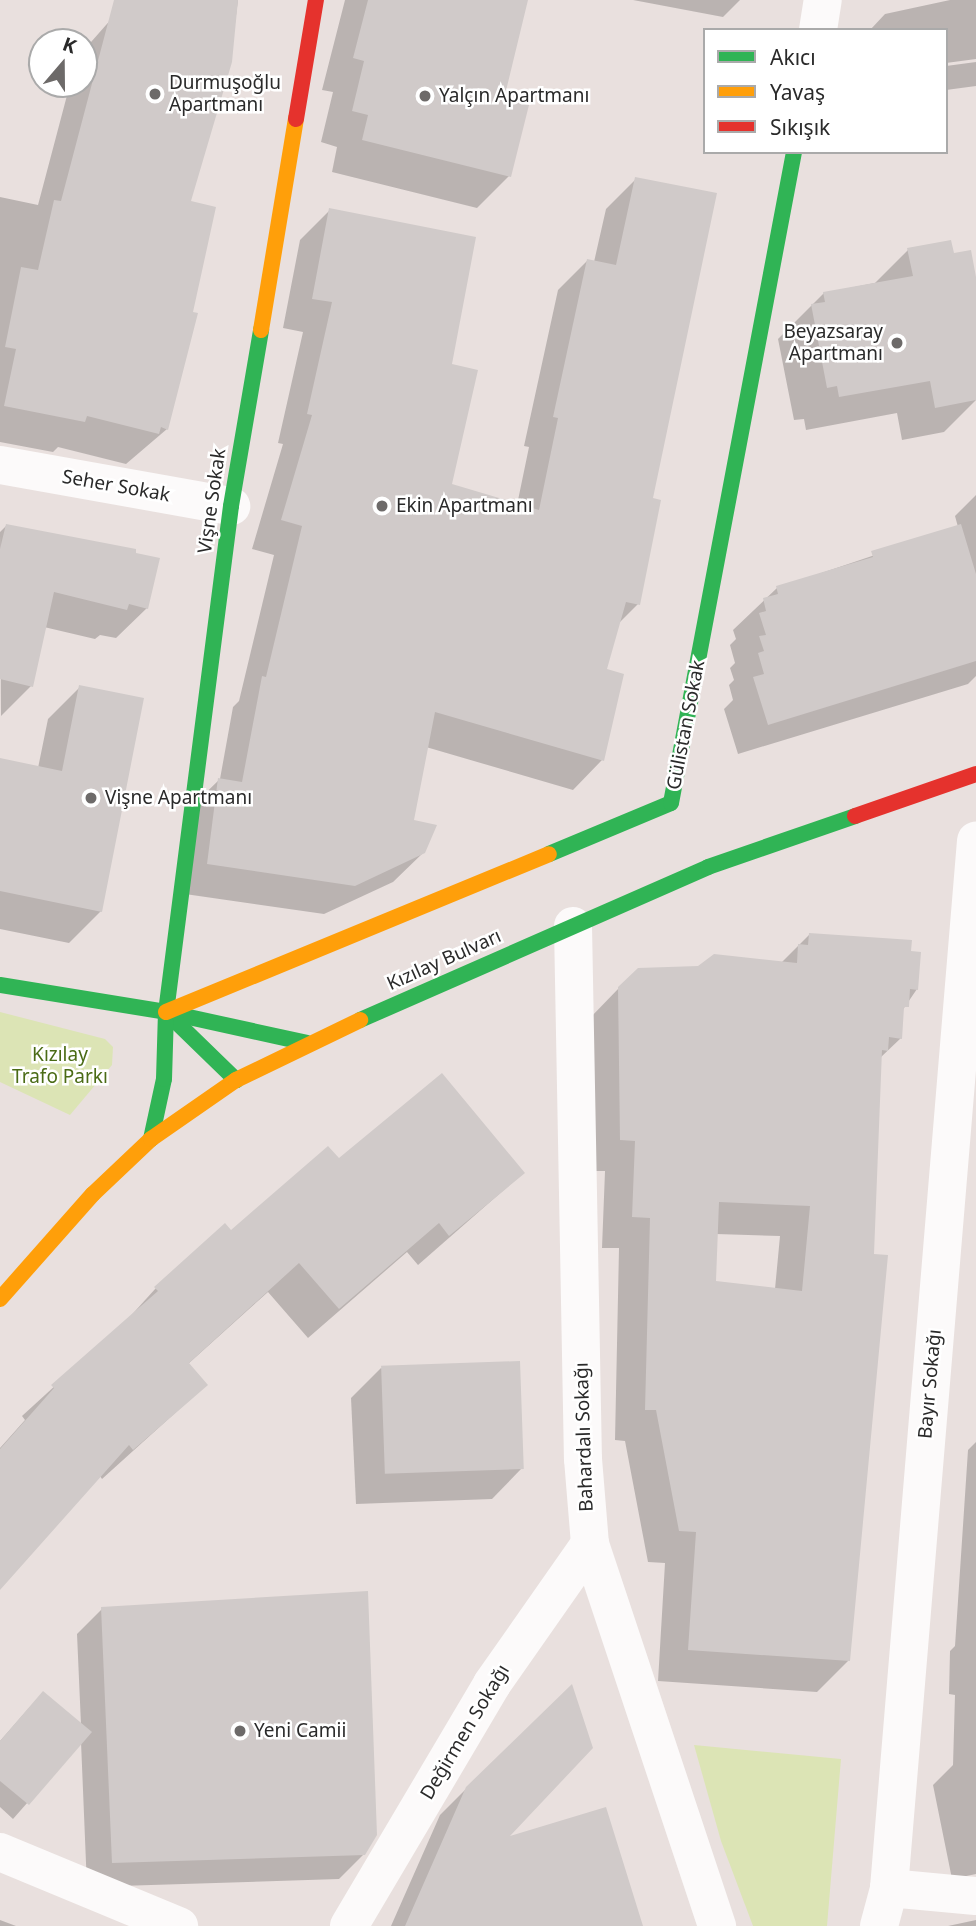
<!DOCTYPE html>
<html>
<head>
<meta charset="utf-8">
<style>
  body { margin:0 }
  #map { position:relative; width:976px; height:1926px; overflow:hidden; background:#e9e0de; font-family:"Noto Sans",sans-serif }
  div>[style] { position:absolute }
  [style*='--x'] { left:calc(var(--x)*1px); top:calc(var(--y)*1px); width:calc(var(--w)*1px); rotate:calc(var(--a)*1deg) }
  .green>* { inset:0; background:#dce4b5 }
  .shadow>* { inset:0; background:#0003 }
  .building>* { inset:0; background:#d0cac9; transform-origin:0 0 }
  .street>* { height:38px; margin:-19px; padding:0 19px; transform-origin:19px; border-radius:19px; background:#fcfafa }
  .fast>* { height:16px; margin:-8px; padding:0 8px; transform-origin:8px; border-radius:8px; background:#30b455 }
  .slow>* { height:16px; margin:-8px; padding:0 8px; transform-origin:8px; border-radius:8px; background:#ff9f0a }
  .jam>* { height:16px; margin:-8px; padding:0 8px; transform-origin:8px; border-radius:8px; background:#e5322d }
  .dots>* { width:19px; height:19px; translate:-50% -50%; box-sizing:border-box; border:4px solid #fff; border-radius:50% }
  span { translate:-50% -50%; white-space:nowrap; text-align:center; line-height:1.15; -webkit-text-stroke:5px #fff; paint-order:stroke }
  .poi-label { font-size:19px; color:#2a2a2a }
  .left { translate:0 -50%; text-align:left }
  .right { translate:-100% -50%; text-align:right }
  .street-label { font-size:19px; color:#2a2a2a }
  .park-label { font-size:19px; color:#4a6b15 }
  .legend { position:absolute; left:703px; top:28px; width:245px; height:126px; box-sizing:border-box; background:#fff; border:2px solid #aaa; margin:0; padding:9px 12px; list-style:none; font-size:21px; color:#2a2a2a }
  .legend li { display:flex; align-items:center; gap:14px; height:35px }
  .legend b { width:35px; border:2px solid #aaa }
  .north { position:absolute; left:28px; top:28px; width:70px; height:70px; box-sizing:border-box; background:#fff; border:2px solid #aaa; border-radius:50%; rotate:20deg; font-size:19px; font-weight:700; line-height:28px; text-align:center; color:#2a2a2a }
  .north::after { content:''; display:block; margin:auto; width:24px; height:32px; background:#6d6a69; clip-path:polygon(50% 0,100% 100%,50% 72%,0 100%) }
</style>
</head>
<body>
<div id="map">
  <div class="green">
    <div style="clip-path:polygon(0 1012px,105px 1039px,113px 1047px,112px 1065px,70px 1115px,0 1082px)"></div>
    <div style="clip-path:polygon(694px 1745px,841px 1759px,827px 1926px,753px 1926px,721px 1841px)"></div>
  </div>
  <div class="shadow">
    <div style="clip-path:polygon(128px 0,238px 0,230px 62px,189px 202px,167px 429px,126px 464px,58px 447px,53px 452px,0 442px,0 197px,38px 205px,70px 84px,84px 84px,84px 50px)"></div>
    <div style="clip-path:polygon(345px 0,527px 0,502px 100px,509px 176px,477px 208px,332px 172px,337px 147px,321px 142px,333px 92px,322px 90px)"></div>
    <div style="clip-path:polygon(633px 0,740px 0,723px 17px)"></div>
    <div style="clip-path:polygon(950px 0,976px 0,976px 59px,946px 63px,946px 30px,870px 30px,885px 14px)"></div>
    <div style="clip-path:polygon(976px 62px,976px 86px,946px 90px,946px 66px)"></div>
    <div style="clip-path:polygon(636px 179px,651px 500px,638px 604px,618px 624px,605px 670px,602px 760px,573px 790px,426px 747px,412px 822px,424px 852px,393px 882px,324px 914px,178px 893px,189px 809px,220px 779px,233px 707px,239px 701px,274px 555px,252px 549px,283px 444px,278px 443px,303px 332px,283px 328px,300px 240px,330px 210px,450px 366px,450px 486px,517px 505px,529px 447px,524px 446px,558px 290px,587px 261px,594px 262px,606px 209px)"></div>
    <div style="clip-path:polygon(908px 250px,952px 255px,976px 287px,976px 400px,944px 432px,902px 440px,897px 413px,806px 430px,804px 419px,794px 420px,778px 339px,824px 293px,875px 283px)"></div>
    <div style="clip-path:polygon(976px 495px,976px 676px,968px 684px,738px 754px,724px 709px,733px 700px,729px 685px,734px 680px,730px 668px,735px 663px,730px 645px,736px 639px,733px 630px,777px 588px,958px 527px,955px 516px)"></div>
    <div style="clip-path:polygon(6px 526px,73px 541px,76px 538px,158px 560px,147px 608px,116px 638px,100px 635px,95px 639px,44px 627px,31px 686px,1px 716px,0 532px)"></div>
    <div style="clip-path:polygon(80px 687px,101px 911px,69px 943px,0 929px,0 760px,38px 768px,48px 719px)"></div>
    <div style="clip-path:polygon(evenodd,809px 935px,909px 952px,917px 989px,902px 1011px,901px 1038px,880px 1058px,849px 1660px,817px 1692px,658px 1681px,665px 1563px,648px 1562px,625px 1441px,615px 1440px,619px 1248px,602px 1248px,605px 1171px,590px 1171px,588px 1020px,619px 988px,781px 963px,809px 935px,716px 1234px,780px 1236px,775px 1289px,715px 1282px,716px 1234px)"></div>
    <div style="clip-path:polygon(339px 1161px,523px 1173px,418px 1265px,407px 1252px,308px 1338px,268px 1292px,188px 1364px,206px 1385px,102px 1479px,100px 1476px,0 1588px,0 1448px,25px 1420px,22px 1416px,127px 1320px,156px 1288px)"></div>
    <div style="clip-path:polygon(381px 1368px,522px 1468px,492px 1499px,356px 1504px,351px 1398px)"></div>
    <div style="clip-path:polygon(976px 1442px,976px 1874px,952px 1879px,933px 1785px,953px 1765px,955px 1695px,949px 1694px,950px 1651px,955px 1646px,968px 1450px)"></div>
    <div style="clip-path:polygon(102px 1609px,364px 1854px,339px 1879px,87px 1887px,81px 1742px,13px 1819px,0 1807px,0 1741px,29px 1708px,43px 1693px,81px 1725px,77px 1634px)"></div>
    <div style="clip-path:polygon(467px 1788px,505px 1839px,641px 1926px,391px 1926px,440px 1815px)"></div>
    <div style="clip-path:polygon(0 1920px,16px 1926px,0 1926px)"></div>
    <div style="clip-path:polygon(976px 1920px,976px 1926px,948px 1926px)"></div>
  </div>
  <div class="building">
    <div style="clip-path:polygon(114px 0,238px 0,232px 62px,191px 201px,216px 207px,193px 312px,198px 313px,168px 430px,161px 427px,159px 434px,87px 416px,85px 422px,4px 406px,16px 349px,5px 347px,21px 267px,38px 270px,54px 200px,61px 201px)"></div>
    <div style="clip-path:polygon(368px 0,528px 0,504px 99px,529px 105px,511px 177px,362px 140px,368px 115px,352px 111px,364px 61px,353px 58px)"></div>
    <div style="clip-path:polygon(635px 177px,717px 193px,653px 498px,661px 500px,640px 605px,626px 602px,607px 669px,624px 674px,604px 761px,435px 712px,414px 820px,437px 825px,425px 853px,355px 886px,207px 864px,218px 778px,242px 782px,262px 676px,266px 677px,302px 526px,281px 520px,312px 415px,307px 414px,332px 302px,312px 299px,329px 208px,476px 237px,452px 364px,478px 370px,452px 484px,539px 510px,558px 418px,553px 417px,587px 259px,616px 265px)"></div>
    <div style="clip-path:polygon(951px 240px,954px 253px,971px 250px,976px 277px,976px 400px,935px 408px,930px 381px,839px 397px,837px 386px,827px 388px,811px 304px,825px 302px,823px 292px,913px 276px,907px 248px)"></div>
    <div style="clip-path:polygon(6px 524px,136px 549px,136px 553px,160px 558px,148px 609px,129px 604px,127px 610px,54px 592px,33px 687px,0 679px,0 549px)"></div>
    <div style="clip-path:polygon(961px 524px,976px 574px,976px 661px,768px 725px,753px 677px,764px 674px,758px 653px,764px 651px,759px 636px,766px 635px,759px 613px,766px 611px,763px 598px,778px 594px,776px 586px,873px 557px,871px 551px)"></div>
    <div style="clip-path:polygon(79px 685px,144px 698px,102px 912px,0 891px,0 758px,62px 771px)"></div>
    <div style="clip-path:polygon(evenodd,809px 933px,912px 940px,911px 951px,921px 952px,918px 990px,910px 989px,909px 1007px,904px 1007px,902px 1039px,889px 1037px,888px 1051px,882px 1050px,874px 1254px,888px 1255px,850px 1661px,688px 1650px,696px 1532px,679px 1531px,656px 1410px,645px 1410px,650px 1218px,632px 1217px,635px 1141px,620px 1140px,618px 987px,638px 968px,698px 966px,714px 954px,797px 963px,798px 944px,808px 945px,809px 933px,719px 1202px,810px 1206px,802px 1291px,716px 1281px,719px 1202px)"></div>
    <div style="clip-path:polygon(442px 1073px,525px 1173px,449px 1236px,439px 1223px,339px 1309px,299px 1263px,189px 1363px,208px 1385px,133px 1450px,129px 1445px,0 1590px,0 1449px,54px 1388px,51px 1385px,158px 1291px,154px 1287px,225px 1223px,231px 1230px,328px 1146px,339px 1158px)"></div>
    <div style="left:520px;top:1361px;width:108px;height:139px;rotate:88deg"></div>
    <div style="clip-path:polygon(368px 1591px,377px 1835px,365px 1855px,112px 1863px,101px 1607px)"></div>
    <div style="clip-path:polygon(572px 1684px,593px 1748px,510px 1836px,606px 1807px,643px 1926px,405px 1926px,466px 1787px)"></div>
    <div style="clip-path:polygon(43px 1691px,92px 1732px,29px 1805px,0 1781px,0 1741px)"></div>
  </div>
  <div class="street">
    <div style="--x:818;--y:30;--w:30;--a:-81"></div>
    <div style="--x:0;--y:465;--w:235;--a:10.1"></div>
    <div style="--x:573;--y:926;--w:533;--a:88.93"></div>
    <div style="--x:583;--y:1459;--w:85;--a:85.3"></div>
    <div style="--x:590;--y:1544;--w:403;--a:71.6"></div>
    <div style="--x:0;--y:1852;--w:194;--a:22.5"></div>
    <div style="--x:889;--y:1888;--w:87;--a:5.3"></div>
    <div style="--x:349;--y:1926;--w:281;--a:-59.4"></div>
    <div style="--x:492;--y:1684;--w:171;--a:-55"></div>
    <div style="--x:879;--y:1926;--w:39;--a:-75"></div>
    <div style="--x:889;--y:1888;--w:1051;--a:-85.25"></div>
  </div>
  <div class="fast">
    <div style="--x:549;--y:854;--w:132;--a:-22.7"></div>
    <div style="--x:671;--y:803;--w:663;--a:-79.3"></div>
    <div style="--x:0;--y:985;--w:168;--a:9.2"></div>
    <div style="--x:166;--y:1012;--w:144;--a:12.4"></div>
    <div style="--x:166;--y:1012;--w:98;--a:44.2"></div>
    <div style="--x:360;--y:1020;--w:380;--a:-23.7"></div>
    <div style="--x:708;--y:867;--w:156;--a:-19.1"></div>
    <div style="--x:151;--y:1139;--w:61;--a:-77.8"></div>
    <div style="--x:164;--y:1079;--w:67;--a:-88.3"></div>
    <div style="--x:166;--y:1012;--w:510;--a:-82.68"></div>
    <div style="--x:231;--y:506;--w:179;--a:-80.3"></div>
  </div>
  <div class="slow">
    <div style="--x:261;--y:330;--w:214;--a:-80.6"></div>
    <div style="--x:166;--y:1012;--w:414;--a:-22.4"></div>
    <div style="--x:0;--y:1299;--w:140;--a:-48.5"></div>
    <div style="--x:93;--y:1194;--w:80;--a:-43.5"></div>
    <div style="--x:151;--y:1139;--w:103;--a:-34.8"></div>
    <div style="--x:236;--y:1080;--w:138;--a:-25.8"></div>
  </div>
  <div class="jam">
    <div style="--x:296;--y:119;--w:121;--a:-80.5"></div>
    <div style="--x:855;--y:816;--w:128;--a:-19.1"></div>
  </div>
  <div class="dots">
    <div style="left:155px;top:94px;background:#6d6a69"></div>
    <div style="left:425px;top:96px;background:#6d6a69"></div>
    <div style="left:897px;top:343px;background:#6d6a69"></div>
    <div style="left:382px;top:506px;background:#6d6a69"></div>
    <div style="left:91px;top:798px;background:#6d6a69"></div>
    <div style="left:240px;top:1731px;background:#6d6a69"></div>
  </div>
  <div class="poi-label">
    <span class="left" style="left:169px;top:94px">Durmuşoğlu<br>Apartmanı</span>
    <span class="left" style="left:439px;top:96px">Yalçın Apartmanı</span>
    <span class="right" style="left:883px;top:343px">Beyazsaray<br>Apartmanı</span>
    <span class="left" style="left:396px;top:506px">Ekin Apartmanı</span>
    <span class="left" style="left:105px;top:798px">Vişne Apartmanı</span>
    <span class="left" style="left:254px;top:1731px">Yeni Camii</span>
  </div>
  <div class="street-label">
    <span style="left:116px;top:486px;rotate:10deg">Seher Sokak</span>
    <span style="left:212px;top:501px;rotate:-82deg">Vişne Sokak</span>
    <span style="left:686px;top:725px;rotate:-79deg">Gülistan Sokak</span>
    <span style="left:444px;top:960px;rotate:-24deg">Kızılay Bulvarı</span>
    <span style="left:930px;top:1384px;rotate:-85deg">Bayır Sokağı</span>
    <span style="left:584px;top:1437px;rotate:-92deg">Bahardalı Sokağı</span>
    <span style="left:465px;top:1732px;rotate:-59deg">Değirmen Sokağı</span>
  </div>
  <div class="park-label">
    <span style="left:60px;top:1066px">Kızılay<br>Trafo Parkı</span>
  </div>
  <ul class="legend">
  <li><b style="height:9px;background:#30b455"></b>Akıcı</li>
  <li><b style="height:9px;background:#ff9f0a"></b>Yavaş</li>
  <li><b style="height:9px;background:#e5322d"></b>Sıkışık</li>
  </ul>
  <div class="north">K</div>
</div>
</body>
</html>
